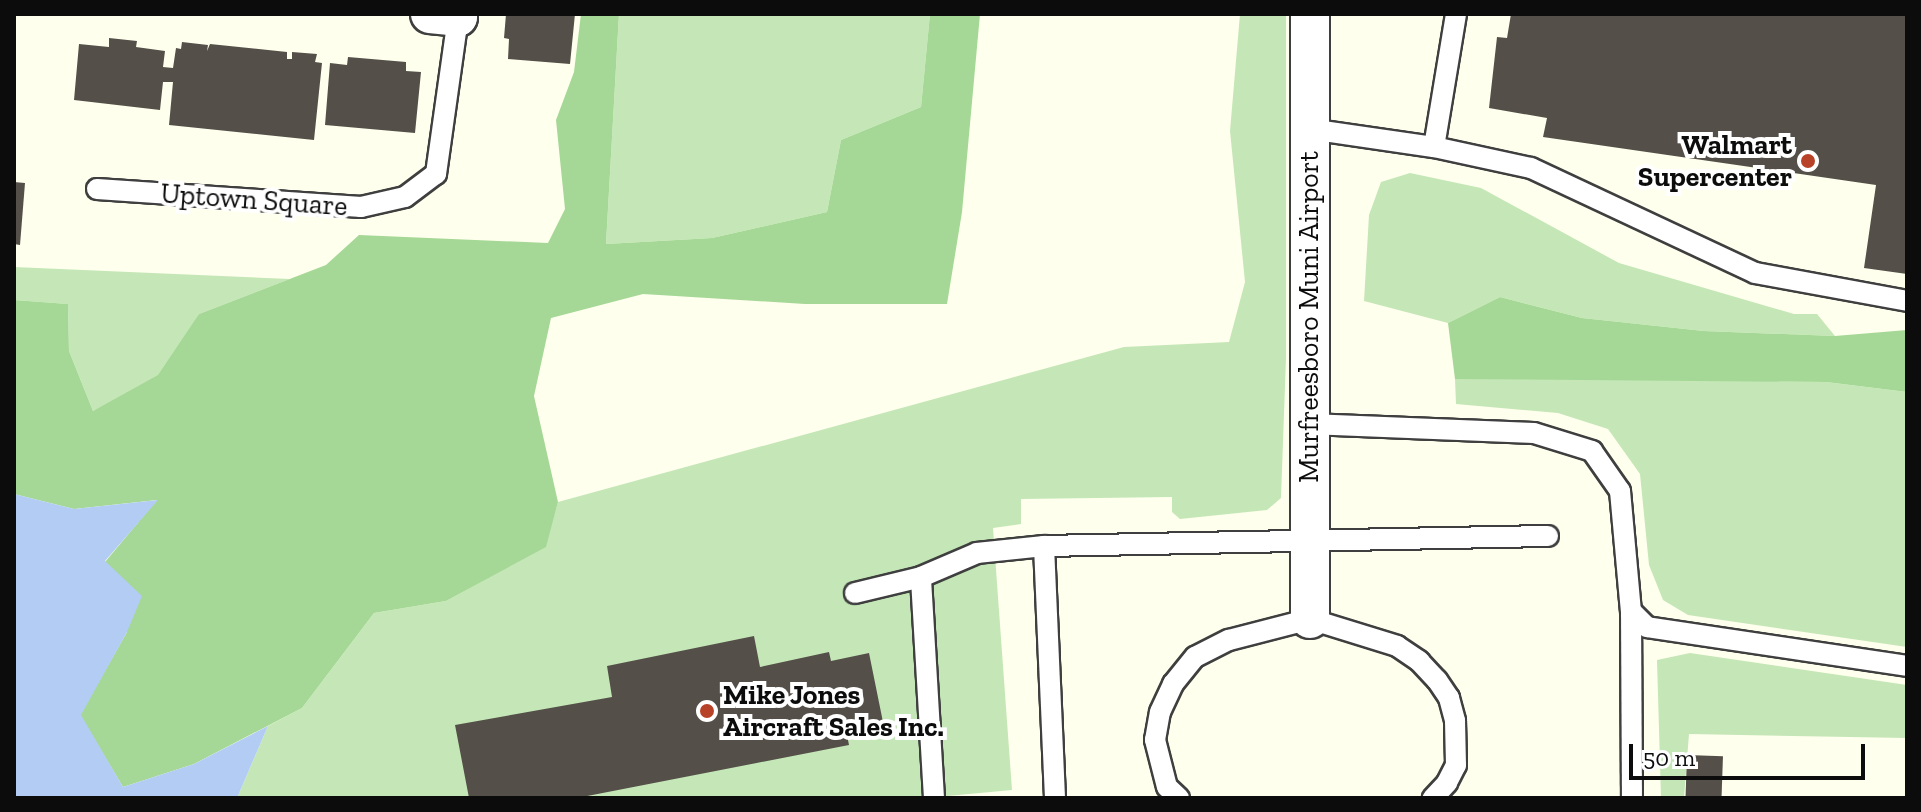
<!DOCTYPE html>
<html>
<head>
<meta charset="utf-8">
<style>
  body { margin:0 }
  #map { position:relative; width:1921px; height:812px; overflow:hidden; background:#feffec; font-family:"Zilla Slab",serif }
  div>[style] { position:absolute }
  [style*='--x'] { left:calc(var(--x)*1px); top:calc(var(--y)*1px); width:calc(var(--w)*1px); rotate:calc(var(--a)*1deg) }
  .green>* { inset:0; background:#c5e7b7 }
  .forest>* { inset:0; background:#a5d896 }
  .water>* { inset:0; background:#b2ccf4 }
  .building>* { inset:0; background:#545049; transform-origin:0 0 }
  .roads { filter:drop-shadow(2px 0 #3f3f3f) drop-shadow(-2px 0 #3f3f3f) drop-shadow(0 2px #3f3f3f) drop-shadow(0 -2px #3f3f3f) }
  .lane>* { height:20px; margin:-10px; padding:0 10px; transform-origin:10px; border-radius:10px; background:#fff }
  .street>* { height:38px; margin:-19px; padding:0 19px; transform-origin:19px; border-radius:19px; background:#fff }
  .dots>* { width:22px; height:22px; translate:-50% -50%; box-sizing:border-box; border:4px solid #fff; border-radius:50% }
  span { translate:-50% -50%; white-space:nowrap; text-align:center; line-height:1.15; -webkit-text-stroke:8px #fff; paint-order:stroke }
  .poi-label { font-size:28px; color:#0c0c0c; font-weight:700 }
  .right { translate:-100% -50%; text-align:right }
  .left { translate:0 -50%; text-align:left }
  .street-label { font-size:28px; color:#0c0c0c }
  .frame { position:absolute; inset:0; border:16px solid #0c0c0c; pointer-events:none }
  .scale { position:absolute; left:1629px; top:744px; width:236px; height:36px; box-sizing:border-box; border:4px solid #0c0c0c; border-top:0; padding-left:10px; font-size:24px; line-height:28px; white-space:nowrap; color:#0c0c0c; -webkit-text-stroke:6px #fff; paint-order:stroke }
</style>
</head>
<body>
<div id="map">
  <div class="green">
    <div style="clip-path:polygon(619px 14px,930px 14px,921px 107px,841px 140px,827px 212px,712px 238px,606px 244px)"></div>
    <div style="clip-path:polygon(1240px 14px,1286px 14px,1286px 358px,1281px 498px,1267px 510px,1180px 519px,1172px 512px,1172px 497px,1021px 499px,1021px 524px,993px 528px,1012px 790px,926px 798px,237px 798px,268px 726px,302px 708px,374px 613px,446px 601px,545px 547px,558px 502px,1124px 347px,1229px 342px,1245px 282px,1230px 131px)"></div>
    <div style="clip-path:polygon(1410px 173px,1481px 188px,1619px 263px,1794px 314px,1817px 314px,1835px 336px,1704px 331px,1582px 318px,1500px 297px,1448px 323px,1364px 301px,1369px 215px,1381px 182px)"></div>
    <div style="clip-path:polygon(14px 267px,290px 279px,199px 314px,163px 377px,93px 411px,69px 351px,68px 304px,14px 300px)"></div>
    <div style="clip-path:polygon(1593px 378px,1826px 382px,1907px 392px,1907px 647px,1688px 615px,1663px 600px,1649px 565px,1640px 474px,1608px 429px,1558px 413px,1456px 404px,1455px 379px)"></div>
    <div style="clip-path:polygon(1690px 653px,1907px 685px,1907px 738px,1689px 734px,1684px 798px,1661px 798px,1657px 660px)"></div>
  </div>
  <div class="forest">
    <div style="clip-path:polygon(581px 14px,619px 14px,606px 244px,712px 238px,827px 212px,841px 140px,921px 107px,930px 14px,980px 14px,962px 212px,947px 304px,805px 304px,643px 294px,551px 318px,534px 396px,558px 502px,546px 547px,446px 601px,374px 613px,302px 708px,194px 764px,123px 787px,80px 715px,127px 632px,105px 562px,157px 500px,74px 509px,14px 494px,14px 300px,68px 304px,69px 351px,93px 411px,158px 375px,199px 314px,326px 265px,359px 235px,548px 243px,565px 209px,556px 120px,574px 72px)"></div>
    <div style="clip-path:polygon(1500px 297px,1582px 318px,1704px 331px,1835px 336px,1907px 330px,1907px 392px,1826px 382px,1455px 379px,1448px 323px)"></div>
  </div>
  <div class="water">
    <div style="clip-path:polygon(14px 494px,74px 509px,158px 500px,105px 561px,142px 596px,127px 632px,81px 715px,123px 787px,194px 764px,268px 726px,237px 798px,14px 798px)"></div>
  </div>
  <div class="building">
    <div style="clip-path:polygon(506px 14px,575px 14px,570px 64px,508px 59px,509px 39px,504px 38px)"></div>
    <div style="clip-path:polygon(1511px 14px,1907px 14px,1907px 274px,1864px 268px,1876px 185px,1543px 137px,1547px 118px,1489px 108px,1497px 37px,1507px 38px)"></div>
    <div style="clip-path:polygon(109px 38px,137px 41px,136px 47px,165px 51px,163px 67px,173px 68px,176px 48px,181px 49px,182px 42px,208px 45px,207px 51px,210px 44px,287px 52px,287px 59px,292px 59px,292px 52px,317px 54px,315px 62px,322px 63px,314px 140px,169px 125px,173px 82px,163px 82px,160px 110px,74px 100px,79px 44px,109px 47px)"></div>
    <div style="clip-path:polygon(348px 57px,406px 62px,406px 71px,421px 72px,415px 133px,325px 125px,330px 63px,347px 65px)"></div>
    <div style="clip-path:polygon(14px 182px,25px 183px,20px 245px,14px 244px)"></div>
    <div style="clip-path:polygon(754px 636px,760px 667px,829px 652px,831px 661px,869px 653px,884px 727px,847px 735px,849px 745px,577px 798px,469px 798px,455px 725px,612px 697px,607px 666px)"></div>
    <div style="left:1687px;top:755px;width:36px;height:43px;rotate:2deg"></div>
  </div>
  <div class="roads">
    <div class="lane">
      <div style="--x:1310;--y:129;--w:125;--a:8.3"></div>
      <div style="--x:1434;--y:147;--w:135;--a:-80.6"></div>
      <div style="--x:1434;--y:147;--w:99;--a:12.2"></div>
      <div style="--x:1531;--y:168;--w:247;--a:25.1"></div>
      <div style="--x:1755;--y:273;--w:155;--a:10.4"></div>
      <div style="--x:97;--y:189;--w:265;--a:3.9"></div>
      <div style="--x:361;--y:207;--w:45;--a:-12.8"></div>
      <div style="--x:405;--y:197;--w:39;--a:-37"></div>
      <div style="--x:436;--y:174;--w:159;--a:-82"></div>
      <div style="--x:1309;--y:424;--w:225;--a:2.3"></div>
      <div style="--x:1534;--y:433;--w:61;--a:17.2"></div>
      <div style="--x:1592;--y:451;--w:49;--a:55"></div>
      <div style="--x:1620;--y:491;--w:121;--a:84.8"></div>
      <div style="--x:1631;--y:611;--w:23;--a:45"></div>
      <div style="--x:1647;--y:627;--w:263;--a:8.5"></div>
      <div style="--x:855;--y:593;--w:68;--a:-13.6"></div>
      <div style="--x:1631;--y:611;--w:187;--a:89.7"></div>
      <div style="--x:934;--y:798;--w:221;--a:-93.4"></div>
      <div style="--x:921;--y:577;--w:61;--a:-23.2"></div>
      <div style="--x:977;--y:553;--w:67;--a:-6"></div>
      <div style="--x:1055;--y:798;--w:252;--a:-92.5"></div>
      <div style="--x:1044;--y:546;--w:504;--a:-1.14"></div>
      <div style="--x:1179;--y:798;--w:16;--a:-137"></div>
      <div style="--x:1167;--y:787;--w:49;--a:-104.3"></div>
      <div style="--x:1155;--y:740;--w:28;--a:-80"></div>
      <div style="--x:1160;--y:712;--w:31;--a:-65"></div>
      <div style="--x:1173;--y:684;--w:35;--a:-51"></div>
      <div style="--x:1195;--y:657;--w:38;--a:-27"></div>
      <div style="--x:1229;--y:640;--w:84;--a:-14.5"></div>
      <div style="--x:1310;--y:619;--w:91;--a:17.2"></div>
      <div style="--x:1397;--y:646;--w:27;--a:34"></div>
      <div style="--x:1419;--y:661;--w:26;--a:47"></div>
      <div style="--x:1437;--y:680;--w:22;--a:56"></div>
      <div style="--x:1449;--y:698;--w:24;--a:75"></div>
      <div style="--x:1455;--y:721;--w:44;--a:88.7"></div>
      <div style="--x:1456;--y:765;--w:20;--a:117"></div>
      <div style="--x:1447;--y:783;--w:21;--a:133"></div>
    </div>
    <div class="street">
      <div style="--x:430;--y:14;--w:28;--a:6"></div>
      <div style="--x:458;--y:17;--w:3;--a:-90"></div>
      <div style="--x:1310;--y:14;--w:605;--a:90"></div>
    </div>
  </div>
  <div class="dots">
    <div style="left:1808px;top:161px;background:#b84228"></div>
    <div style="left:707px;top:711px;background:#b84228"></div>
  </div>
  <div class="poi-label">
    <span class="right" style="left:1792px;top:161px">Walmart<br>Supercenter</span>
    <span class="left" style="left:723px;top:711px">Mike Jones<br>Aircraft Sales Inc.</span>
  </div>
  <div class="street-label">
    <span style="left:254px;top:200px;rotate:4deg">Uptown Square</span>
    <span style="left:1309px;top:317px;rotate:-90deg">Murfreesboro Muni Airport</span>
  </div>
  <div class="frame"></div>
  <div class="scale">50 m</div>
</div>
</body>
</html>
